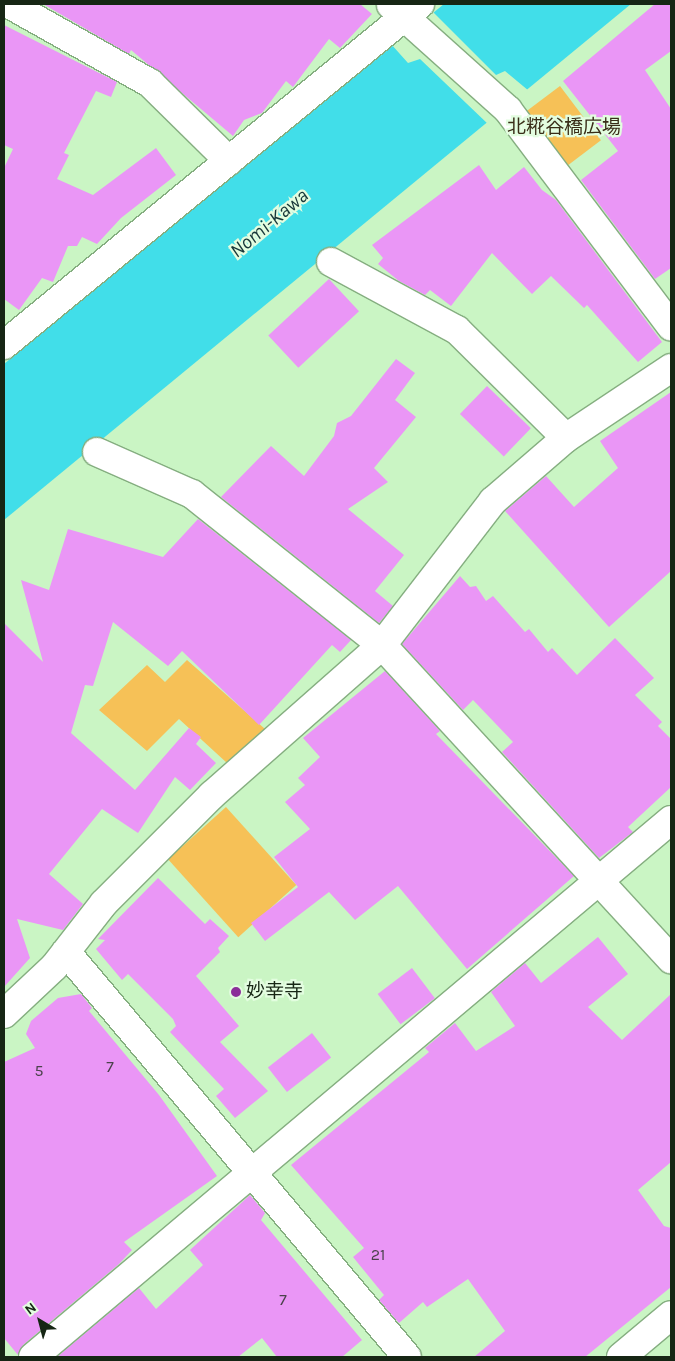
<!DOCTYPE html>
<html>
<head>
<meta charset="utf-8">
<style>
  body { margin:0 }
  #map { position:relative; width:675px; height:1361px; overflow:hidden; background:#caf5c4; font-family:Karla,"Noto Sans JP",sans-serif }
  div>[style] { position:absolute }
  [style*='--x'] { left:calc(var(--x)*1px); top:calc(var(--y)*1px); width:calc(var(--w)*1px); rotate:calc(var(--a)*1deg) }
  .green>* { inset:0; background:#f6c157; transform-origin:0 0 }
  .water>* { inset:0; background:#41dee9 }
  .pier>* { inset:0; background:#caf5c4 }
  .building>* { inset:0; background:#ea96f6; transform-origin:0 0 }
  .roads { filter:drop-shadow(1px 0 #85ae80) drop-shadow(-1px 0 #85ae80) drop-shadow(0 1px #85ae80) drop-shadow(0 -1px #85ae80) }
  .minor>* { height:28px; margin:-14px; padding:0 14px; transform-origin:14px; border-radius:14px; background:#fff }
  .dots>* { width:14px; height:14px; translate:-50% -50%; box-sizing:border-box; border:2px solid #e3fde0; border-radius:50% }
  span { translate:-50% -50%; white-space:nowrap; text-align:center; line-height:1.15; -webkit-text-stroke:4.5px #e3fde0; paint-order:stroke }
  .number-label { font-size:16px; color:#4b424c }
  .number-label span { -webkit-text-stroke-width:0 }
  .park-label { font-size:19px; color:#392d18 }
  .poi-label { font-size:19px; color:#162614 }
  .left { translate:0 -50%; text-align:left }
  .water-label { font-size:20px; color:#173739; font-style:italic }
  .frame { position:absolute; inset:0; border:5px solid #162614; pointer-events:none }
  .north { position:absolute; left:15px; top:1296px; width:50px; height:50px; -webkit-text-stroke:4px #e3fde0; paint-order:stroke; rotate:323deg; font-size:14px; font-weight:700; line-height:20px; text-align:center; color:#162614 }
  .north::after { content:''; display:block; margin:auto; width:18px; height:22px; background:#162614; clip-path:polygon(50% 0,100% 100%,50% 72%,0 100%) }
</style>
</head>
<body>
<div id="map">
  <div class="green">
    <div style="left:560px;top:86px;width:68px;height:45px;rotate:53deg"></div>
    <div style="clip-path:polygon(187px 660px,265px 729px,227px 763px,179px 719px,147px 751px,99px 710px,147px 665px,165px 682px)"></div>
    <div style="left:226px;top:807px;width:105px;height:78px;rotate:48deg"></div>
  </div>
  <div class="water">
    <div style="clip-path:polygon(444px 4px,631px 4px,4px 520px,4px 364px)"></div>
  </div>
  <div class="pier">
    <div style="clip-path:polygon(432px 11px,496px 75px,505px 71px,529px 91px,489px 125px,420px 59px,408px 63px,391px 44px)"></div>
  </div>
  <div class="building">
    <div style="clip-path:polygon(43px 4px,360px 4px,372px 14px,340px 48px,329px 39px,293px 87px,286px 81px,262px 113px,244px 120px,233px 136px,131px 50px,129px 54px)"></div>
    <div style="clip-path:polygon(655px 4px,671px 4px,671px 51px,645px 70px,671px 109px,671px 268px,655px 279px,581px 180px,618px 151px,563px 81px)"></div>
    <div style="clip-path:polygon(4px 25px,117px 82px,111px 97px,96px 91px,64px 153px,69px 155px,57px 179px,93px 195px,156px 148px,176px 175px,121px 218px,97px 244px,82px 237px,77px 246px,68px 246px,53px 282px,42px 278px,19px 310px,4px 299px,4px 168px,13px 149px,4px 145px)"></div>
    <div style="clip-path:polygon(479px 165px,496px 190px,524px 167px,542px 190px,556px 200px,662px 342px,638px 362px,587px 305px,584px 308px,551px 276px,532px 294px,492px 253px,451px 306px,430px 290px,425px 295px,399px 281px,378px 264px,383px 258px,372px 245px)"></div>
    <div style="left:329px;top:279px;width:44px;height:83px;rotate:47deg"></div>
    <div style="clip-path:polygon(396px 359px,415px 373px,395px 400px,416px 417px,374px 468px,388px 482px,348px 509px,404px 555px,375px 591px,393px 606px,379px 623px,221px 497px,271px 446px,304px 476px,334px 436px,337px 423px,351px 416px)"></div>
    <div style="left:487px;top:386px;width:61px;height:39px;rotate:44deg"></div>
    <div style="clip-path:polygon(671px 392px,671px 571px,609px 627px,505px 511px,546px 476px,574px 507px,618px 468px,600px 441px)"></div>
    <div style="clip-path:polygon(198px 519px,351px 640px,340px 652px,332px 645px,259px 725px,182px 651px,168px 666px,113px 622px,93px 686px,85px 685px,71px 733px,135px 790px,189px 728px,201px 737px,196px 744px,216px 763px,190px 790px,175px 777px,138px 833px,102px 809px,49px 874px,83px 904px,63px 930px,17px 919px,30px 958px,4px 987px,4px 623px,43px 662px,21px 580px,49px 590px,68px 529px,163px 557px)"></div>
    <div style="clip-path:polygon(460px 576px,470px 587px,476px 586px,486px 601px,493px 596px,525px 632px,529px 629px,548px 652px,552px 648px,577px 675px,615px 638px,654px 678px,635px 695px,662px 722px,658px 726px,671px 739px,671px 787px,628px 827px,633px 832px,599px 858px,502px 752px,513px 742px,473px 700px,463px 710px,402px 644px)"></div>
    <div style="clip-path:polygon(385px 671px,440px 731px,436px 734px,574px 876px,467px 969px,398px 886px,355px 920px,329px 892px,265px 941px,251px 923px,298px 887px,274px 857px,310px 829px,285px 802px,305px 785px,298px 778px,320px 757px,303px 738px)"></div>
    <div style="clip-path:polygon(158px 878px,205px 924px,210px 919px,229px 936px,218px 948px,220px 952px,196px 976px,239px 1026px,220px 1042px,268px 1091px,235px 1118px,216px 1096px,224px 1089px,170px 1032px,176px 1026px,173px 1019px,128px 974px,122px 980px,96px 949px,105px 940px,98px 939px)"></div>
    <div style="clip-path:polygon(598px 937px,628px 974px,588px 1007px,622px 1040px,671px 994px,671px 1162px,638px 1190px,664px 1226px,671px 1228px,671px 1287px,585px 1357px,474px 1357px,505px 1331px,468px 1279px,427px 1307px,423px 1302px,399px 1323px,379px 1300px,384px 1295px,353px 1257px,364px 1248px,291px 1165px,429px 1052px,425px 1048px,455px 1023px,476px 1051px,515px 1026px,491px 992px,525px 963px,541px 983px)"></div>
    <div style="left:412px;top:968px;width:38px;height:43px;rotate:53deg"></div>
    <div style="clip-path:polygon(81px 994px,92px 1008px,89px 1011px,159px 1095px,217px 1176px,124px 1242px,132px 1250px,119px 1264px,23px 1345px,18px 1355px,4px 1338px,4px 1062px,35px 1048px,26px 1034px,31px 1021px,58px 998px)"></div>
    <div style="left:312px;top:1033px;width:31px;height:56px;rotate:52deg"></div>
    <div style="clip-path:polygon(250px 1195px,265px 1213px,261px 1220px,362px 1340px,342px 1357px,277px 1357px,262px 1338px,238px 1357px,57px 1357px,139px 1288px,156px 1309px,203px 1265px,190px 1250px)"></div>
  </div>
  <div class="roads">
    <div class="minor">
      <div style="--x:9;--y:4;--w:162;--a:29.3"></div>
      <div style="--x:150;--y:83;--w:111;--a:44.6"></div>
      <div style="--x:391;--y:5;--w:157;--a:41.9"></div>
      <div style="--x:508;--y:110;--w:271;--a:53"></div>
      <div style="--x:331;--y:262;--w:143;--a:28.4"></div>
      <div style="--x:457;--y:330;--w:153;--a:44.7"></div>
      <div style="--x:4;--y:345;--w:538;--a:-39.34"></div>
      <div style="--x:97;--y:452;--w:104;--a:23.9"></div>
      <div style="--x:192;--y:494;--w:243;--a:38.5"></div>
      <div style="--x:382;--y:645;--w:427;--a:47.4"></div>
      <div style="--x:66;--y:952;--w:529;--a:49.9"></div>
      <div style="--x:4;--y:1014;--w:69;--a:-43.2"></div>
      <div style="--x:54;--y:967;--w:81;--a:-52"></div>
      <div style="--x:104;--y:903;--w:153;--a:-45"></div>
      <div style="--x:212;--y:795;--w:227;--a:-41.4"></div>
      <div style="--x:382;--y:645;--w:182;--a:-52.4"></div>
      <div style="--x:493;--y:501;--w:96;--a:-40.8"></div>
      <div style="--x:566;--y:438;--w:126;--a:-33.7"></div>
      <div style="--x:33;--y:1357;--w:834;--a:-40.09"></div>
      <div style="--x:621;--y:1357;--w:65;--a:-40"></div>
    </div>
  </div>
  <div class="dots">
    <div style="left:236px;top:992px;background:#8b2e99"></div>
  </div>
  <div class="number-label">
    <span style="left:110px;top:1067px">7</span>
    <span style="left:39px;top:1071px">5</span>
    <span style="left:378px;top:1255px">21</span>
    <span style="left:283px;top:1300px">7</span>
  </div>
  <div class="park-label">
    <span style="left:564px;top:128px">北糀谷橋広場</span>
  </div>
  <div class="poi-label">
    <span class="left" style="left:246px;top:992px">妙幸寺</span>
  </div>
  <div class="water-label">
    <span style="left:269px;top:223px;rotate:-40deg">Nomi-Kawa</span>
  </div>
  <div class="frame"></div>
  <div class="north">N</div>
</div>
</body>
</html>
